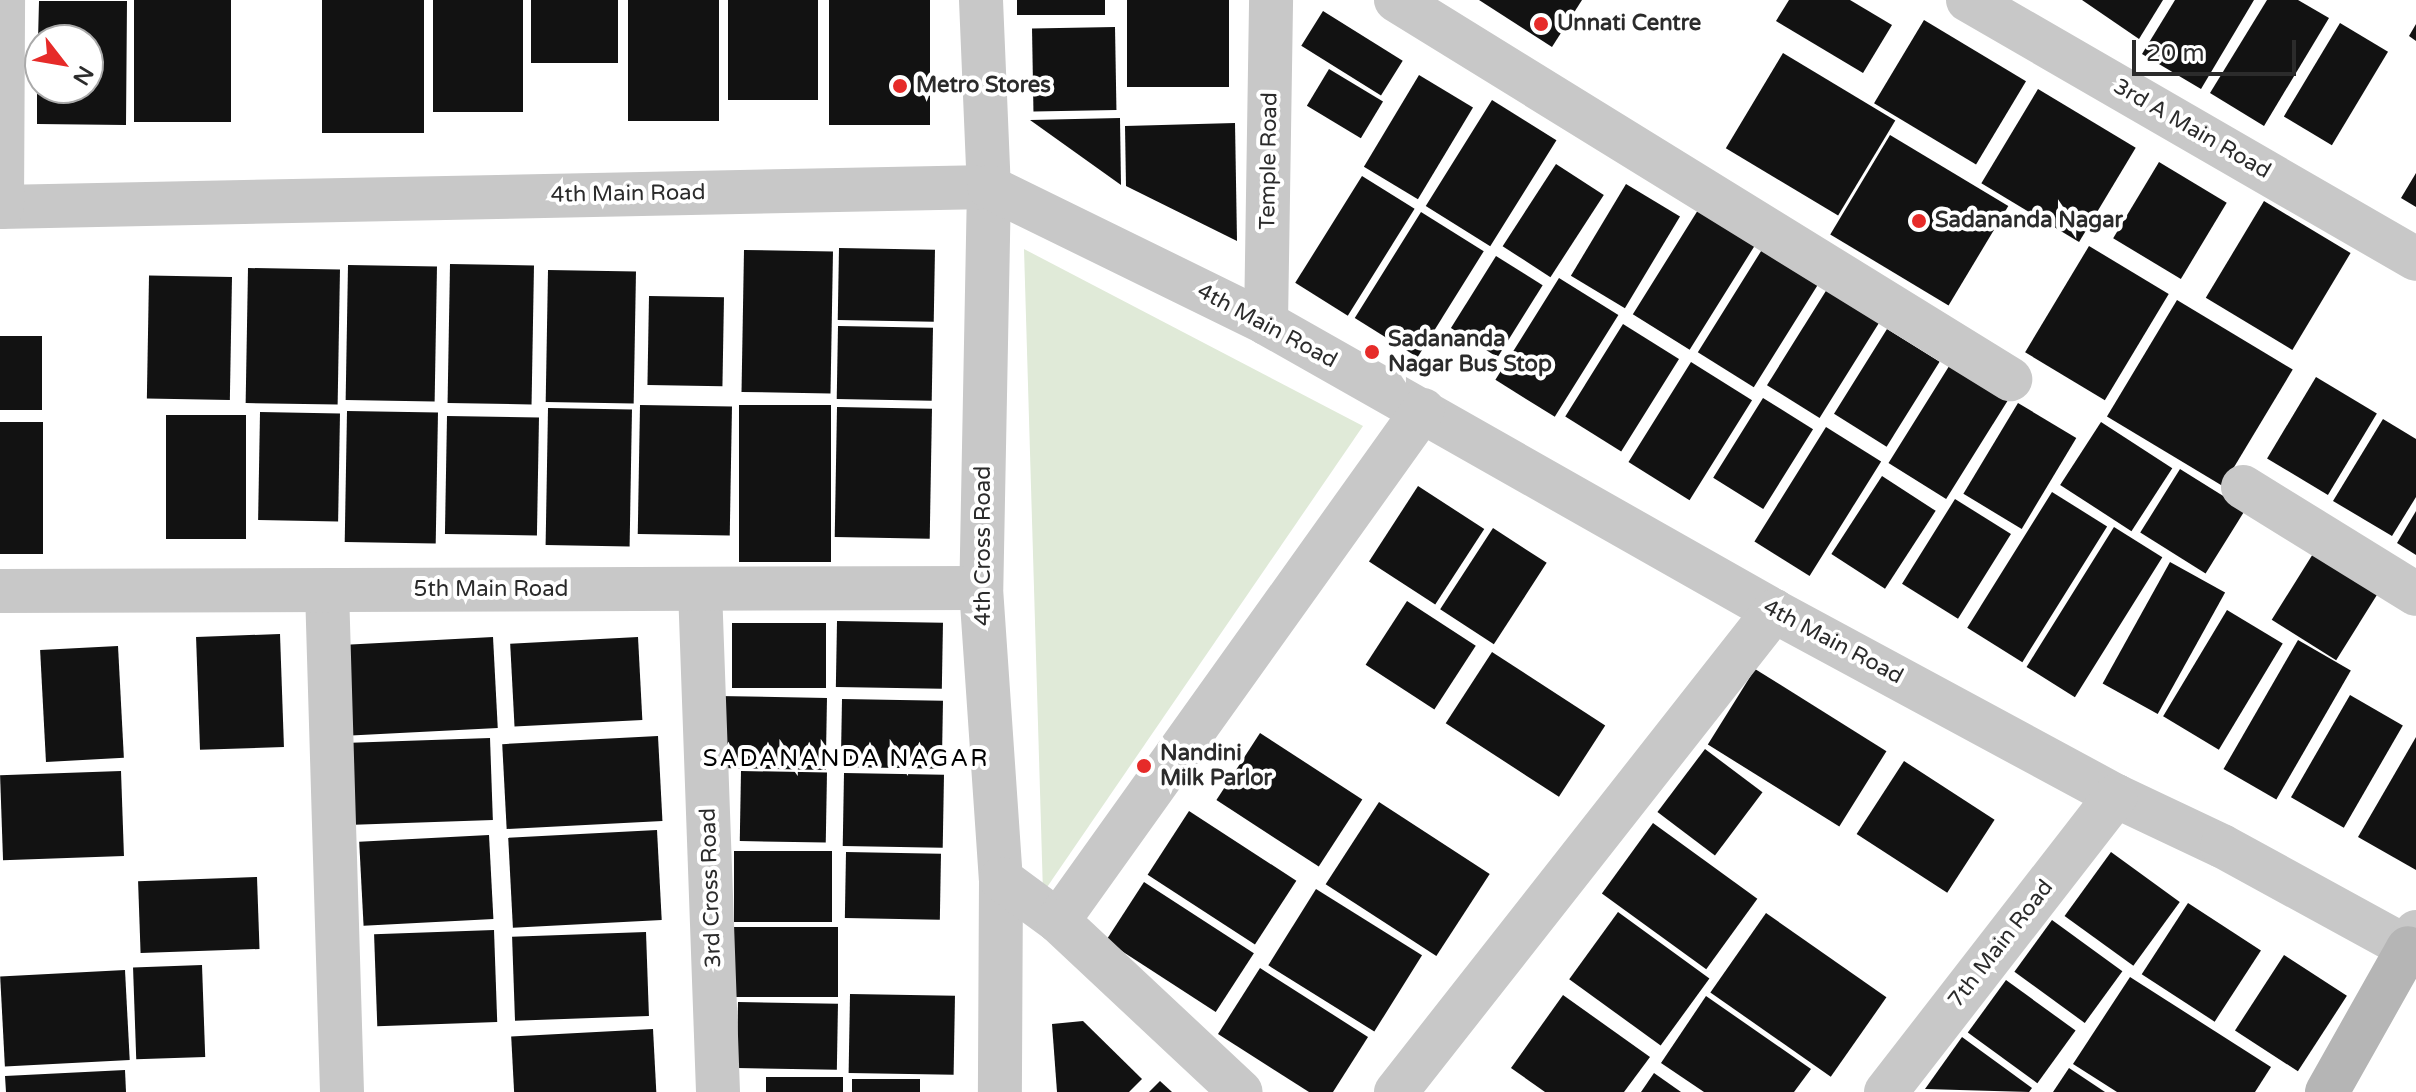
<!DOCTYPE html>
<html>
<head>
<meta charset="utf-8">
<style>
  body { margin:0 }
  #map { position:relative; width:2416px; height:1092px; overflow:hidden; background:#fff; font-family:"Varela Round",sans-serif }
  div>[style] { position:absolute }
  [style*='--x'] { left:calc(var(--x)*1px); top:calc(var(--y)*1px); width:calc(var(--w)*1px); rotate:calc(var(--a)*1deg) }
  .green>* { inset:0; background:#e0ead8 }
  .building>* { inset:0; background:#121212; transform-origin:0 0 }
  .street>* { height:44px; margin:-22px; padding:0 22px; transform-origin:22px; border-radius:22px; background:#c8c8c8 }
  .secondary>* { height:44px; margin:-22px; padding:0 22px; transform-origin:22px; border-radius:22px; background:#b5b5b5 }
  .dots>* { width:22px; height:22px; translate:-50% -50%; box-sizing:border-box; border:4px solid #fff; border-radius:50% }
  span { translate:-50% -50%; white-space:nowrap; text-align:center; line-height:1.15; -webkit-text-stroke:8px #fff; paint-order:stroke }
  .poi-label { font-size:22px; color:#2b2b2b; font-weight:700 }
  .left { translate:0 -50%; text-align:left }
  .street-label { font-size:22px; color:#2b2b2b }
  .neighbourhood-label { font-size:24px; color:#000; letter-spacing:2px }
  .north { position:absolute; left:24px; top:24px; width:80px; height:80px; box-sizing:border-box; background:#fff; border:2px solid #aaa; border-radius:50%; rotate:121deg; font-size:22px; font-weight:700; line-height:32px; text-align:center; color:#2b2b2b }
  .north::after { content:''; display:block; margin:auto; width:28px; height:36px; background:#e62b29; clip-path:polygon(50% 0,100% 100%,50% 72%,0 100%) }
  .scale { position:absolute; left:2132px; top:40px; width:164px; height:36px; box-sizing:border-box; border:4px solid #2b2b2b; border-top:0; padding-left:10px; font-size:24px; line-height:28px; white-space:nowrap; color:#2b2b2b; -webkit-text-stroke:6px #fff; paint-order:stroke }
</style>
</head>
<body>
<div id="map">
  <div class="green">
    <div style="clip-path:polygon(1024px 249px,1363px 426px,1043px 893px)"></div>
  </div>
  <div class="building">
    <div style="left:134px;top:0;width:97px;height:122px"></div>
    <div style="left:322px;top:0;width:102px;height:133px"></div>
    <div style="left:433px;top:0;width:90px;height:112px"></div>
    <div style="left:531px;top:0;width:87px;height:63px"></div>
    <div style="left:628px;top:0;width:91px;height:121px"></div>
    <div style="left:728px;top:0;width:90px;height:100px"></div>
    <div style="left:829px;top:0;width:101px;height:125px"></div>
    <div style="left:1017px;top:0;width:88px;height:15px"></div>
    <div style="left:1127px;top:0;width:102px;height:87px"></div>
    <div style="clip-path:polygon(1479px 0,1582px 0,1552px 47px)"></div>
    <div style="clip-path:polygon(1789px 0,1850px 0,1892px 25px,1863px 73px,1776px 21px)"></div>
    <div style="clip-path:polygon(2082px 0,2163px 0,2139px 39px)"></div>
    <div style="clip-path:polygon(2175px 0,2254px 0,2201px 89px,2142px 54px)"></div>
    <div style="clip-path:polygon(2267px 0,2298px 0,2329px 18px,2264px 126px,2210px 93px)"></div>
    <div style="clip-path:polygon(39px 1px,127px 1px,126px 125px,37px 124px,37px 81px,40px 88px,88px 88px,88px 40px,38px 40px)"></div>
    <div style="left:1323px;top:11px;width:94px;height:41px;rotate:32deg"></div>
    <div style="left:1924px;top:20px;width:119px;height:97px;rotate:31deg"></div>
    <div style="left:2340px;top:23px;width:56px;height:109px;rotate:31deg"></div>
    <div style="clip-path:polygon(2416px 24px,2416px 41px,2409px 36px)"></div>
    <div style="left:1115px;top:27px;width:83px;height:83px;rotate:89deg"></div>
    <div style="left:1783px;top:53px;width:131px;height:111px;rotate:31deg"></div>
    <div style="left:1329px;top:69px;width:63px;height:43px;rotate:31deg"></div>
    <div style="left:1419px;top:75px;width:63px;height:107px;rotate:31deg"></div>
    <div style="left:2038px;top:89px;width:114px;height:110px;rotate:31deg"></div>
    <div style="left:1492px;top:100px;width:76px;height:125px;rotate:32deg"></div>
    <div style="clip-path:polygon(1120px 118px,1121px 185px,1030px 120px)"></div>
    <div style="clip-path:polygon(1235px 123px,1237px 241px,1126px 186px,1125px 126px)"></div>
    <div style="left:1890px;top:135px;width:138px;height:116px;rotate:31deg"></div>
    <div style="left:2159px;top:162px;width:79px;height:89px;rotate:31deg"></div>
    <div style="left:1556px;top:164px;width:57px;height:98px;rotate:33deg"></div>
    <div style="clip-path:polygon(2416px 173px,2416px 207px,2401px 198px)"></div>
    <div style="left:1362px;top:176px;width:62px;height:126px;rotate:32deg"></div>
    <div style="left:1626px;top:184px;width:63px;height:107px;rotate:31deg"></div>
    <div style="left:2264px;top:201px;width:101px;height:113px;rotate:31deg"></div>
    <div style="left:1698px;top:210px;width:67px;height:123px;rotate:32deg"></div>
    <div style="left:1421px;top:212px;width:74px;height:125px;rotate:32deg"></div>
    <div style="left:2089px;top:246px;width:93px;height:124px;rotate:31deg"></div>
    <div style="left:839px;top:248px;width:96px;height:72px;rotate:1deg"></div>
    <div style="left:1763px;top:248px;width:66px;height:123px;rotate:32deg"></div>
    <div style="left:744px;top:250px;width:89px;height:142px;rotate:1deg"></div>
    <div style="left:1496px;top:256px;width:55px;height:85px;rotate:32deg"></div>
    <div style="left:450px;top:264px;width:84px;height:139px;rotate:1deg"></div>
    <div style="left:348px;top:265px;width:89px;height:135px;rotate:1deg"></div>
    <div style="left:248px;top:268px;width:92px;height:135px;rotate:1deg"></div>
    <div style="left:548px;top:270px;width:88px;height:132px;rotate:1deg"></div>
    <div style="left:232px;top:277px;width:123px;height:83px;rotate:91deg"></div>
    <div style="left:1559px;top:278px;width:70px;height:120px;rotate:32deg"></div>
    <div style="left:1829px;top:286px;width:62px;height:117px;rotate:32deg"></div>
    <div style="left:649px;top:296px;width:75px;height:89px;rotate:1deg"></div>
    <div style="left:2177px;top:300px;width:135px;height:136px;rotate:31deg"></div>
    <div style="left:1623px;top:324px;width:66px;height:109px;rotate:32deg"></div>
    <div style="left:838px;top:326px;width:95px;height:73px;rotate:1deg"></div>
    <div style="left:1887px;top:329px;width:62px;height:100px;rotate:32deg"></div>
    <div style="left:0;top:336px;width:42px;height:74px"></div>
    <div style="left:1691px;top:362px;width:72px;height:118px;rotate:32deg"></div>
    <div style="left:1951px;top:363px;width:68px;height:118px;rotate:32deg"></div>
    <div style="left:2316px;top:377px;width:71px;height:95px;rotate:31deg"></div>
    <div style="left:1763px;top:398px;width:59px;height:94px;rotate:32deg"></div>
    <div style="left:2018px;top:403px;width:68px;height:106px;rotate:31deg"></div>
    <div style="left:640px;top:405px;width:92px;height:129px;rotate:1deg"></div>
    <div style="left:739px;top:405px;width:92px;height:157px"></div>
    <div style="left:837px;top:407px;width:95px;height:130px;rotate:1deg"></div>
    <div style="left:548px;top:408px;width:84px;height:137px;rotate:1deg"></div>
    <div style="left:347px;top:411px;width:91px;height:131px;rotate:1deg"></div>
    <div style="left:260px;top:412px;width:80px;height:108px;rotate:1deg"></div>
    <div style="left:166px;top:415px;width:80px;height:124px"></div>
    <div style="left:447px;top:416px;width:92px;height:118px;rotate:1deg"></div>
    <div style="clip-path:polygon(2383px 419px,2416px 439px,2416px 497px,2392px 536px,2333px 501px)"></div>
    <div style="left:0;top:422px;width:43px;height:132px"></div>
    <div style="left:2101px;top:422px;width:85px;height:75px;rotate:33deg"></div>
    <div style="left:1826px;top:427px;width:65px;height:135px;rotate:32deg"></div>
    <div style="left:2180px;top:469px;width:77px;height:75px;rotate:32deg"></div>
    <div style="left:1882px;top:476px;width:64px;height:93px;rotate:33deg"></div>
    <div style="left:1418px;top:486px;width:79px;height:90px;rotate:33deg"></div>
    <div style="left:2052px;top:492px;width:65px;height:160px;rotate:32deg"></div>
    <div style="left:1955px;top:499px;width:66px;height:100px;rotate:32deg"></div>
    <div style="clip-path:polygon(2416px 511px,2416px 555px,2397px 543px)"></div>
    <div style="left:2114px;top:527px;width:57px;height:165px;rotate:32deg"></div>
    <div style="left:1493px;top:528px;width:64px;height:97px;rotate:33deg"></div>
    <div style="left:2321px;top:541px;width:76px;height:93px;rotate:32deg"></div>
    <div style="left:2170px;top:562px;width:63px;height:139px;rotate:29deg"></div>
    <div style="left:1407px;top:601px;width:82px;height:76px;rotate:33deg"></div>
    <div style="left:2227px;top:610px;width:65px;height:124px;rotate:31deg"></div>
    <div style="left:837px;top:621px;width:106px;height:66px;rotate:1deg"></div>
    <div style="left:732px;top:623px;width:94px;height:65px"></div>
    <div style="left:280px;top:634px;width:113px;height:84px;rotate:88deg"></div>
    <div style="left:493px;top:637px;width:91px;height:147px;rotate:87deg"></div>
    <div style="left:638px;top:637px;width:83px;height:128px;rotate:87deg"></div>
    <div style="left:2298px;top:640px;width:61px;height:149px;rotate:30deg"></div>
    <div style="left:118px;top:646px;width:112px;height:78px;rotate:87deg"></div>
    <div style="left:1492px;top:652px;width:135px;height:85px;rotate:33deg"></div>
    <div style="left:1755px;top:669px;width:155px;height:89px;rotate:32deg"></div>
    <div style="left:2350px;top:695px;width:61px;height:118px;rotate:30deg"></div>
    <div style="left:718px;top:696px;width:109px;height:72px;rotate:1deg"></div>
    <div style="left:842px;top:699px;width:101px;height:68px;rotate:1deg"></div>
    <div style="left:1260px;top:733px;width:122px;height:80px;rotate:33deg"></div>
    <div style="left:658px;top:736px;width:85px;height:156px;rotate:87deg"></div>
    <div style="clip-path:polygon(2416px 737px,2416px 870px,2358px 837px)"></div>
    <div style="left:490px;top:738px;width:82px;height:146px;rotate:88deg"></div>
    <div style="left:1705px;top:749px;width:72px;height:79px;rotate:37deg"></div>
    <div style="left:1904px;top:761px;width:108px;height:87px;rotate:33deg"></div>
    <div style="left:121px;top:771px;width:85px;height:121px;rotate:88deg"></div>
    <div style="left:741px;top:771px;width:86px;height:70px;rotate:1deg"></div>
    <div style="left:844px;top:773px;width:100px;height:73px;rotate:1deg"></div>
    <div style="left:1379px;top:802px;width:132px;height:98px;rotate:33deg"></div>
    <div style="left:1189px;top:811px;width:128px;height:76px;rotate:33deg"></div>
    <div style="left:1653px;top:823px;width:129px;height:87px;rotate:36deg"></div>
    <div style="left:657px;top:830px;width:90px;height:149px;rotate:87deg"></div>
    <div style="left:489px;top:835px;width:84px;height:130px;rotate:87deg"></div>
    <div style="left:734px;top:851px;width:98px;height:71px"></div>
    <div style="left:846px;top:852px;width:95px;height:66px;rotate:1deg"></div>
    <div style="left:2111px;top:852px;width:85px;height:79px;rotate:36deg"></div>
    <div style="left:257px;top:877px;width:72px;height:119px;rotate:88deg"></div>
    <div style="left:1144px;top:882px;width:131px;height:70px;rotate:33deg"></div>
    <div style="left:1316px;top:889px;width:125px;height:90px;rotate:32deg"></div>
    <div style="left:2188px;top:903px;width:87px;height:85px;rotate:33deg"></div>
    <div style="left:1618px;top:912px;width:113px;height:83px;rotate:36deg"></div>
    <div style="left:1766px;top:913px;width:147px;height:97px;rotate:35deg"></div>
    <div style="left:2052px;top:920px;width:87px;height:64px;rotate:36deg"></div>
    <div style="left:729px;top:927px;width:109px;height:70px"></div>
    <div style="left:494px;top:930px;width:92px;height:120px;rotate:88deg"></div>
    <div style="left:646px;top:932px;width:84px;height:134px;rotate:88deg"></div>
    <div style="left:2284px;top:955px;width:75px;height:90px;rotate:33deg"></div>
    <div style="left:202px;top:965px;width:92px;height:69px;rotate:88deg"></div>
    <div style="clip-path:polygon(1260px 968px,1368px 1037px,1333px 1092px,1309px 1092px,1218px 1034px)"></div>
    <div style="left:125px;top:970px;width:90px;height:125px;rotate:87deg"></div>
    <div style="clip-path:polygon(2130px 977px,2271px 1067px,2255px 1092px,2117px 1092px,2073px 1064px)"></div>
    <div style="left:2006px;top:980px;width:86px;height:65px;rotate:36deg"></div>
    <div style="left:850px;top:994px;width:105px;height:79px;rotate:1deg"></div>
    <div style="clip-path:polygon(1563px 995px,1650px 1057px,1624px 1092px,1545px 1092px,1511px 1068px)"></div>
    <div style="clip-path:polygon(1706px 996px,1811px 1069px,1794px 1092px,1704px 1092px,1661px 1063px)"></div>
    <div style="left:738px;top:1002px;width:100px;height:66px;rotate:1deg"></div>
    <div style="clip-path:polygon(1083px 1021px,1142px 1079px,1129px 1092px,1057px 1092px,1052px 1024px)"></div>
    <div style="left:653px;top:1029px;width:63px;height:142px;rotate:87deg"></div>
    <div style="clip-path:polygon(1962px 1037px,2032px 1088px,2029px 1092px,1925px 1089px)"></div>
    <div style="clip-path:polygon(2069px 1068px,2105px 1092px,2053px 1092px)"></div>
    <div style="clip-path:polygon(125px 1070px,126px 1092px,6px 1092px,5px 1076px)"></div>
    <div style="clip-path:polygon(1654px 1073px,1681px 1092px,1641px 1092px)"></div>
    <div style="left:766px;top:1077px;width:77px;height:15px"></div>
    <div style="left:852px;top:1079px;width:68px;height:13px"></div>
    <div style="clip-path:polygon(1160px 1081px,1172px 1092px,1149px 1092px)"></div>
  </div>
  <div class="street">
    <div style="--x:981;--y:0;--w:187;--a:87.6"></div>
    <div style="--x:989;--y:187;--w:401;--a:91.1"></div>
    <div style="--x:981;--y:588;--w:292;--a:86.1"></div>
    <div style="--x:1001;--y:879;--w:213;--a:90.3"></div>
    <div style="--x:1396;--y:0;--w:722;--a:31.69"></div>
    <div style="--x:1968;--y:0;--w:517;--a:30.03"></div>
    <div style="--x:0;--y:207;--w:989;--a:-1.16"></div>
    <div style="--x:989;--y:187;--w:309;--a:26.1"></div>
    <div style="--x:1266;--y:323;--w:584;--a:29.55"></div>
    <div style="--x:1774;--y:611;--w:389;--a:28.4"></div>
    <div style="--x:2116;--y:796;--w:117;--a:25.3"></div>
    <div style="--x:2222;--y:846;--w:212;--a:28.7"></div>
    <div style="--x:2408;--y:948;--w:18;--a:-63"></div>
    <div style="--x:2;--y:207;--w:207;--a:-89.7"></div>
    <div style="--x:1266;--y:323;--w:323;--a:-89.1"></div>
    <div style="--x:2243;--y:487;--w:203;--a:31.7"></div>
    <div style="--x:700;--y:589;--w:503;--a:87.95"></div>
    <div style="--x:327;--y:590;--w:502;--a:88.29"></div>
    <div style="--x:0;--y:591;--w:981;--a:-0.18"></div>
    <div style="--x:1001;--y:879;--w:71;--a:36.4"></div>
    <div style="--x:1058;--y:921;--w:628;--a:-54.46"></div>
    <div style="--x:1058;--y:921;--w:250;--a:43.1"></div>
    <div style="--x:1396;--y:1092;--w:612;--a:-51.84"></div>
    <div style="--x:1886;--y:1092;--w:375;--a:-52.2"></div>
  </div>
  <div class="secondary">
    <div style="--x:2327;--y:1092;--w:165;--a:-60.6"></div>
  </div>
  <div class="dots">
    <div style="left:1541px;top:24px;background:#e62b29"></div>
    <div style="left:900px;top:86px;background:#e62b29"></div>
    <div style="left:1919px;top:221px;background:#e62b29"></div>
    <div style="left:1372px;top:352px;background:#e62b29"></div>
    <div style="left:1144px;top:766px;background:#e62b29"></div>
  </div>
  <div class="poi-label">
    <span class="left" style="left:1557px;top:24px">Unnati Centre</span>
    <span class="left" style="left:916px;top:86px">Metro Stores</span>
    <span class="left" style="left:1935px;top:221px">Sadananda Nagar</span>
    <span class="left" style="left:1388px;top:352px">Sadananda<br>Nagar Bus Stop</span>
    <span class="left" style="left:1160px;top:766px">Nandini<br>Milk Parlor</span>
  </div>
  <div class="street-label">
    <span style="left:2192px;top:129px;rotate:30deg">3rd A Main Road</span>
    <span style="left:1269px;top:161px;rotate:-89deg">Temple Road</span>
    <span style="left:628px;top:194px;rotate:-1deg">4th Main Road</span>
    <span style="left:1267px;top:326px;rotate:28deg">4th Main Road</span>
    <span style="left:984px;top:546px;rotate:-90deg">4th Cross Road</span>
    <span style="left:491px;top:590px">5th Main Road</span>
    <span style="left:1833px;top:642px;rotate:28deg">4th Main Road</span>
    <span style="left:711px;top:888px;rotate:-92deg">3rd Cross Road</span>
    <span style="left:2001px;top:944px;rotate:-52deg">7th Main Road</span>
  </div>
  <div class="neighbourhood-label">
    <span style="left:846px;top:759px">SADANANDA NAGAR</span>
  </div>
  <div class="north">N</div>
  <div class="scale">20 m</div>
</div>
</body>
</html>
